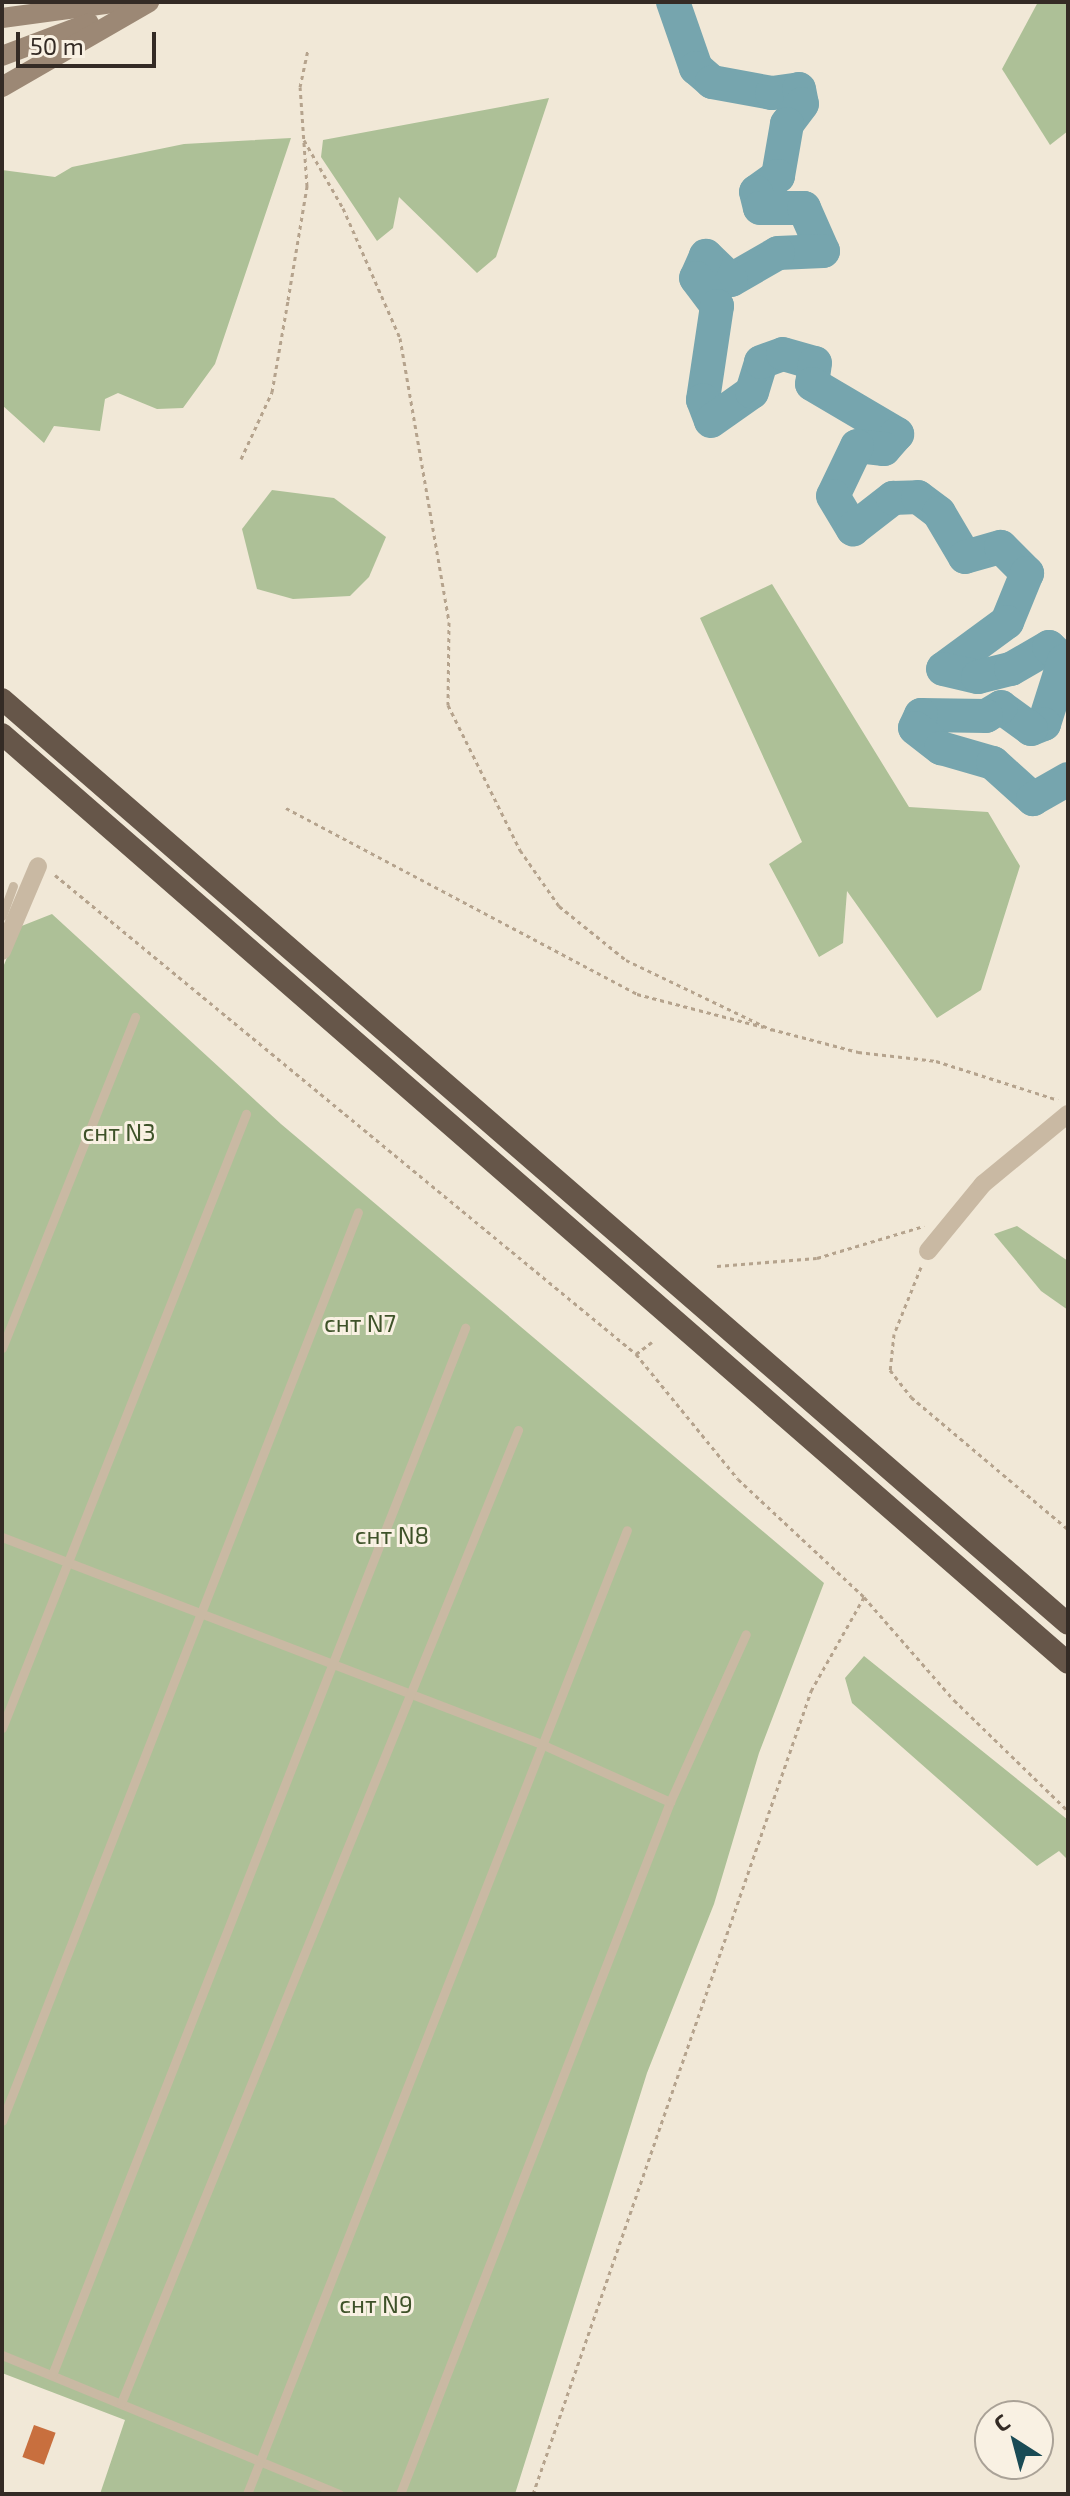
<!DOCTYPE html>
<html>
<head>
<meta charset="utf-8">
<style>
  body { margin:0 }
  #map { position:relative; width:1070px; height:2496px; overflow:hidden; background:#f1e8d7; font-family:"Exo 2",sans-serif }
  div>[style] { position:absolute }
  [style*='--x'] { left:calc(var(--x)*1px); top:calc(var(--y)*1px); width:calc(var(--w)*1px); rotate:calc(var(--a)*1deg) }
  .green>* { inset:0; background:#adc097 }
  .river>* { height:34px; margin:-17px; padding:0 17px; transform-origin:17px; border-radius:17px; background:#76a5ae }
  .building>* { inset:0; background:#c86f3e; transform-origin:0 0 }
  .path>* { height:3px; margin-top:-1.5px; transform-origin:0; background:repeating-linear-gradient(90deg,#b5a38d 0 4px,transparent 0 8px) }
  .service>* { height:9px; margin:-4.5px; padding:0 4.5px; transform-origin:4.5px; border-radius:4.5px; background:#c9b9a3 }
  .minor>* { height:18px; margin:-9px; padding:0 9px; transform-origin:9px; border-radius:9px; background:#c9b9a3 }
  .secondary>* { height:20px; margin:-10px; padding:0 10px; transform-origin:10px; border-radius:10px; background:#9c8875 }
  .trunk>* { height:22px; margin:-11px; padding:0 11px; transform-origin:11px; border-radius:11px; background:#665649 }
  span { translate:-50% -50%; white-space:nowrap; text-align:center; line-height:1.15; -webkit-text-stroke:6px #f9f1e3; paint-order:stroke }
  .park-label { font-size:24px; color:#3e5229 }
  .frame { position:absolute; inset:0; border:4px solid #342b25; pointer-events:none }
  .north { position:absolute; left:974px; top:2400px; width:80px; height:80px; box-sizing:border-box; background:#f9f1e3; border:2px solid #aaa297; border-radius:50%; rotate:324deg; font-size:22px; font-weight:700; line-height:32px; text-align:center; color:#342b25 }
  .north::after { content:''; display:block; margin:auto; width:28px; height:36px; background:#1a4b55; clip-path:polygon(50% 0,100% 100%,50% 72%,0 100%) }
  .scale { position:absolute; left:16px; top:32px; width:140px; height:36px; box-sizing:border-box; border:4px solid #342b25; border-top:0; padding-left:10px; font-size:24px; line-height:28px; white-space:nowrap; color:#342b25; -webkit-text-stroke:6px #f9f1e3; paint-order:stroke }
</style>
</head>
<body>
<div id="map">
  <div class="green">
    <div style="clip-path:polygon(1038px 2px,1068px 2px,1068px 131px,1050px 145px,1002px 69px)"></div>
    <div style="clip-path:polygon(549px 98px,496px 257px,477px 273px,399px 197px,393px 228px,377px 241px,321px 157px,323px 140px)"></div>
    <div style="clip-path:polygon(291px 138px,215px 364px,183px 408px,157px 409px,118px 393px,105px 399px,100px 431px,54px 426px,44px 443px,2px 405px,2px 170px,55px 177px,72px 167px,184px 144px)"></div>
    <div style="clip-path:polygon(272px 490px,334px 498px,386px 537px,369px 577px,350px 596px,293px 599px,257px 589px,242px 529px)"></div>
    <div style="clip-path:polygon(772px 584px,909px 807px,988px 812px,1020px 866px,981px 990px,937px 1018px,847px 891px,843px 943px,819px 957px,769px 864px,802px 842px,700px 618px)"></div>
    <div style="clip-path:polygon(52px 914px,281px 1124px,824px 1583px,759px 1753px,714px 1904px,647px 2073px,515px 2494px,100px 2494px,125px 2420px,2px 2373px,2px 970px,19px 927px)"></div>
    <div style="clip-path:polygon(1017px 1226px,1068px 1261px,1068px 1310px,1041px 1291px,994px 1234px)"></div>
    <div style="clip-path:polygon(864px 1656px,1068px 1820px,1068px 1860px,1059px 1851px,1037px 1866px,852px 1703px,845px 1678px)"></div>
  </div>
  <div class="river">
    <div style="--x:673;--y:2;--w:70;--a:70.8"></div>
    <div style="--x:696;--y:68;--w:21;--a:41"></div>
    <div style="--x:712;--y:82;--w:61;--a:10.4"></div>
    <div style="--x:772;--y:93;--w:27;--a:-8"></div>
    <div style="--x:799;--y:89;--w:15;--a:79"></div>
    <div style="--x:802;--y:104;--w:25;--a:127"></div>
    <div style="--x:787;--y:124;--w:53;--a:99.8"></div>
    <div style="--x:778;--y:176;--w:27;--a:144"></div>
    <div style="--x:756;--y:192;--w:16;--a:76"></div>
    <div style="--x:760;--y:208;--w:44;--a:0"></div>
    <div style="--x:804;--y:208;--w:47;--a:66.2"></div>
    <div style="--x:823;--y:251;--w:45;--a:177.5"></div>
    <div style="--x:778;--y:253;--w:54;--a:150.1"></div>
    <div style="--x:731;--y:280;--w:35;--a:-136"></div>
    <div style="--x:706;--y:256;--w:24;--a:114"></div>
    <div style="--x:696;--y:278;--w:35;--a:53"></div>
    <div style="--x:717;--y:306;--w:95;--a:98.5"></div>
    <div style="--x:703;--y:400;--w:22;--a:69"></div>
    <div style="--x:711;--y:421;--w:50;--a:-35.3"></div>
    <div style="--x:752;--y:392;--w:31;--a:-73"></div>
    <div style="--x:761;--y:362;--w:23;--a:-20"></div>
    <div style="--x:783;--y:354;--w:33;--a:16"></div>
    <div style="--x:815;--y:363;--w:21;--a:98"></div>
    <div style="--x:812;--y:384;--w:99;--a:30.5"></div>
    <div style="--x:897;--y:434;--w:20;--a:131"></div>
    <div style="--x:884;--y:449;--w:27;--a:-174"></div>
    <div style="--x:857;--y:446;--w:55;--a:115.6"></div>
    <div style="--x:833;--y:496;--w:39;--a:59"></div>
    <div style="--x:853;--y:529;--w:51;--a:-37.8"></div>
    <div style="--x:893;--y:498;--w:25;--a:-2"></div>
    <div style="--x:918;--y:497;--w:26;--a:37"></div>
    <div style="--x:939;--y:513;--w:51;--a:59.4"></div>
    <div style="--x:965;--y:557;--w:37;--a:-16"></div>
    <div style="--x:1001;--y:547;--w:37;--a:45"></div>
    <div style="--x:1027;--y:573;--w:53;--a:112.2"></div>
    <div style="--x:1007;--y:622;--w:79;--a:143.7"></div>
    <div style="--x:943;--y:669;--w:36;--a:13"></div>
    <div style="--x:978;--y:677;--w:34;--a:-14"></div>
    <div style="--x:1011;--y:669;--w:44;--a:-30.1"></div>
    <div style="--x:1049;--y:647;--w:21;--a:43"></div>
    <div style="--x:1064;--y:661;--w:66;--a:107.6"></div>
    <div style="--x:1044;--y:724;--w:14;--a:159"></div>
    <div style="--x:1031;--y:729;--w:37;--a:-144"></div>
    <div style="--x:1001;--y:707;--w:17;--a:149"></div>
    <div style="--x:986;--y:716;--w:65;--a:-179.1"></div>
    <div style="--x:921;--y:715;--w:14;--a:115"></div>
    <div style="--x:915;--y:728;--w:33;--a:38"></div>
    <div style="--x:941;--y:748;--w:54;--a:16.1"></div>
    <div style="--x:993;--y:763;--w:54;--a:42"></div>
    <div style="--x:1033;--y:799;--w:40;--a:-29.7"></div>
  </div>
  <div class="building">
    <div style="left:34px;top:2425px;width:23px;height:34px;rotate:20deg"></div>
  </div>
  <div class="path">
    <div style="--x:304;--y:140;--w:78;--a:60.2"></div>
    <div style="--x:343;--y:208;--w:142;--a:66.3"></div>
    <div style="--x:400;--y:338;--w:288;--a:80.2"></div>
    <div style="--x:449;--y:622;--w:83;--a:90.7"></div>
    <div style="--x:448;--y:705;--w:162;--a:63.6"></div>
    <div style="--x:520;--y:850;--w:68;--a:55.1"></div>
    <div style="--x:559;--y:906;--w:86;--a:38.9"></div>
    <div style="--x:626;--y:960;--w:162;--a:25.6"></div>
    <div style="--x:241;--y:459;--w:74;--a:-65.2"></div>
    <div style="--x:272;--y:392;--w:93;--a:-80.1"></div>
    <div style="--x:288;--y:300;--w:116;--a:-80.5"></div>
    <div style="--x:307;--y:186;--w:99;--a:-94"></div>
    <div style="--x:300;--y:87;--w:39;--a:-78"></div>
    <div style="--x:286;--y:808;--w:397;--a:27.9"></div>
    <div style="--x:637;--y:994;--w:131;--a:14.6"></div>
    <div style="--x:55;--y:875;--w:753;--a:39.5"></div>
    <div style="--x:636;--y:1354;--w:161;--a:50.8"></div>
    <div style="--x:738;--y:1479;--w:173;--a:43.1"></div>
    <div style="--x:864;--y:1597;--w:137;--a:48.9"></div>
    <div style="--x:954;--y:1700;--w:159;--a:44.2"></div>
    <div style="--x:771;--y:1029;--w:90;--a:14.8"></div>
    <div style="--x:858;--y:1052;--w:79;--a:6.6"></div>
    <div style="--x:936;--y:1061;--w:128;--a:17.7"></div>
    <div style="--x:717;--y:1266;--w:100;--a:-4.6"></div>
    <div style="--x:817;--y:1258;--w:112;--a:-16.7"></div>
    <div style="--x:921;--y:1267;--w:72;--a:111.9"></div>
    <div style="--x:894;--y:1334;--w:36;--a:96"></div>
    <div style="--x:890;--y:1370;--w:34;--a:52"></div>
    <div style="--x:911;--y:1397;--w:205;--a:40.1"></div>
    <div style="--x:636;--y:1354;--w:20;--a:-37"></div>
    <div style="--x:533;--y:2494;--w:850;--a:-70.9"></div>
    <div style="--x:811;--y:1691;--w:108;--a:-60.6"></div>
  </div>
  <div class="service">
    <div style="--x:2;--y:916;--w:32;--a:-70"></div>
    <div style="--x:2;--y:1348;--w:357;--a:-68.1"></div>
    <div style="--x:2;--y:1537;--w:575;--a:20.99"></div>
    <div style="--x:539;--y:1743;--w:144;--a:24.2"></div>
    <div style="--x:2;--y:1728;--w:661;--a:-68.33"></div>
    <div style="--x:2;--y:2121;--w:976;--a:-68.61"></div>
    <div style="--x:2;--y:2355;--w:365;--a:22.4"></div>
    <div style="--x:52;--y:2375;--w:1126;--a:-68.47"></div>
    <div style="--x:121;--y:2403;--w:1051;--a:-67.8"></div>
    <div style="--x:247;--y:2494;--w:1036;--a:-68.49"></div>
    <div style="--x:400;--y:2494;--w:743;--a:-68.69"></div>
    <div style="--x:670;--y:1802;--w:184;--a:-65.7"></div>
  </div>
  <div class="minor">
    <div style="--x:2;--y:951;--w:92;--a:-67"></div>
    <div style="--x:928;--y:1251;--w:87;--a:-50.6"></div>
    <div style="--x:983;--y:1184;--w:110;--a:-39.5"></div>
  </div>
  <div class="secondary">
    <div style="--x:2;--y:18;--w:119;--a:-7.7"></div>
    <div style="--x:2;--y:56;--w:93;--a:-20.8"></div>
    <div style="--x:2;--y:87;--w:170;--a:-30"></div>
  </div>
  <div class="trunk">
    <div style="--x:2;--y:699;--w:1411;--a:40.95"></div>
    <div style="--x:2;--y:734;--w:1414;--a:41.07"></div>
  </div>
  <div class="park-label">
    <span style="left:119px;top:1132px">снт N3</span>
    <span style="left:360px;top:1323px">снт N7</span>
    <span style="left:392px;top:1535px">снт N8</span>
    <span style="left:376px;top:2304px">снт N9</span>
  </div>
  <div class="frame"></div>
  <div class="north">С</div>
  <div class="scale">50 m</div>
</div>
</body>
</html>
